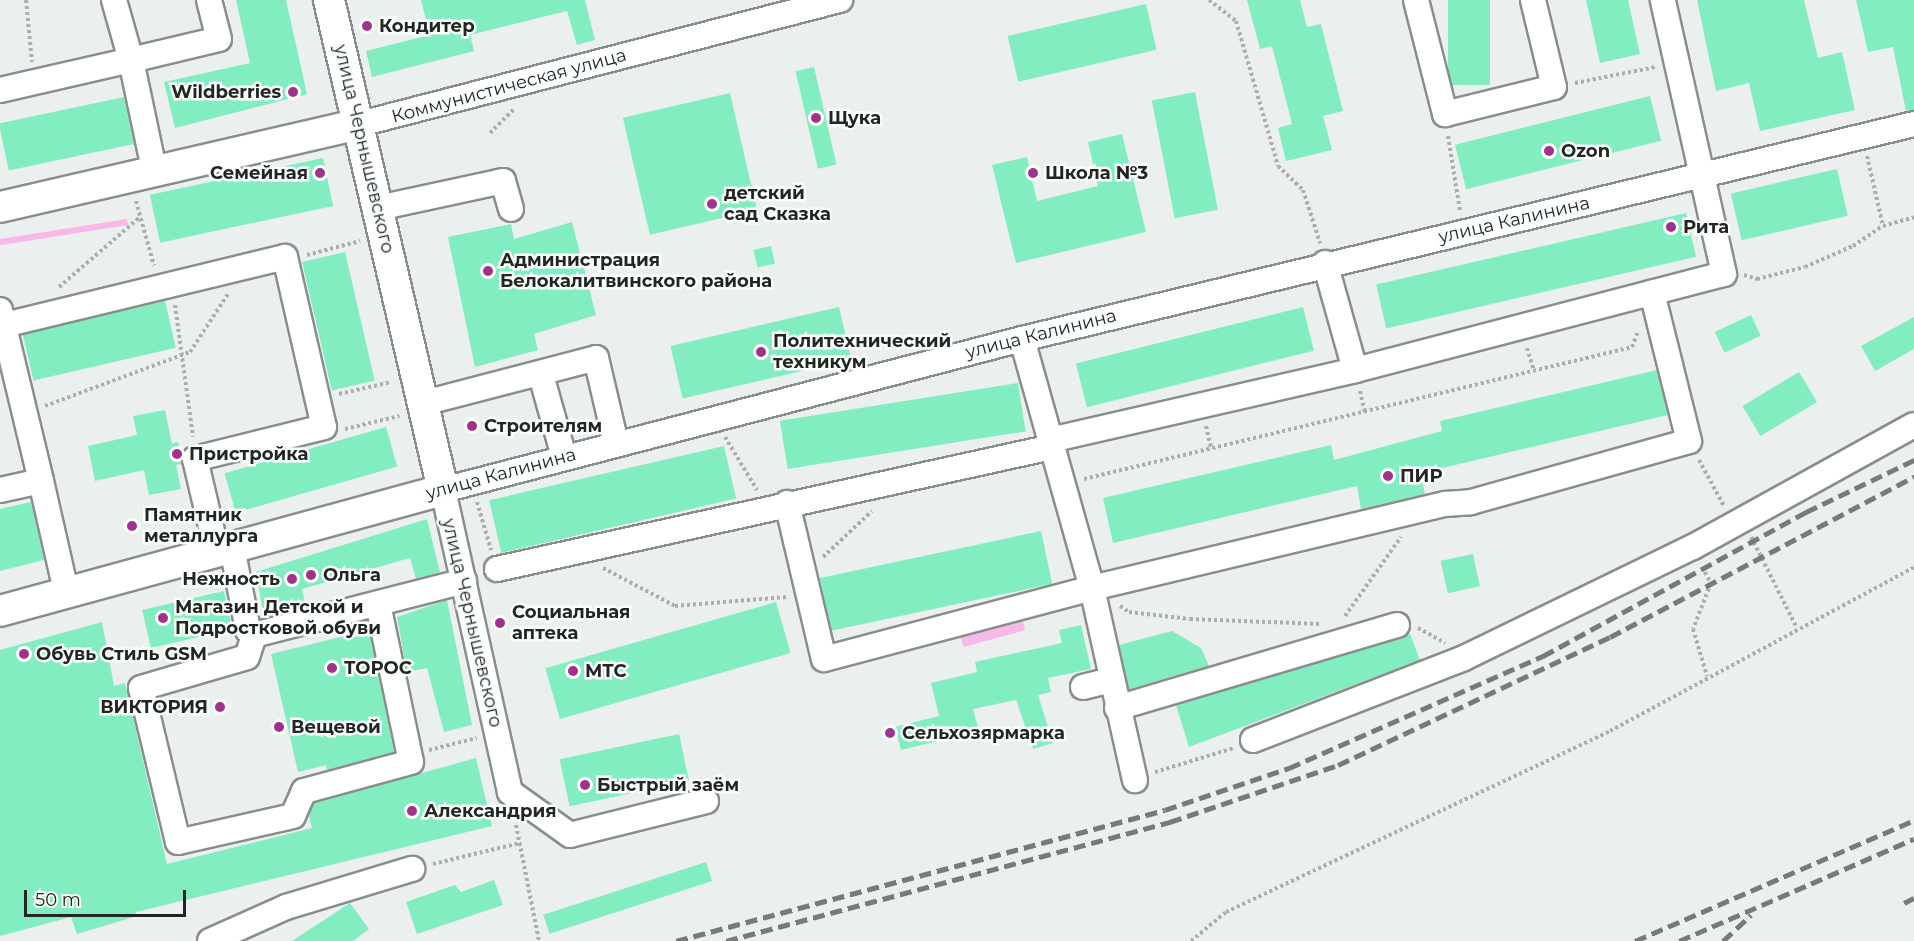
<!DOCTYPE html>
<html>
<head>
<meta charset="utf-8">
<style>
  body { margin:0 }
  #map { position:relative; width:1914px; height:941px; overflow:hidden; background:#ebf0ee; font-family:Montserrat,sans-serif }
  div>[style] { position:absolute }
  [style*='--x'] { left:calc(var(--x)*1px); top:calc(var(--y)*1px); width:calc(var(--w)*1px); rotate:calc(var(--a)*1deg) }
  .green>* { inset:0; background:#f7b9e9; transform-origin:0 0 }
  .building>* { inset:0; background:#82edc0; transform-origin:0 0 }
  .path>* { height:4px; margin-top:-2px; transform-origin:0; background:repeating-linear-gradient(90deg,#aaaeac 0 3px,transparent 0 6px) }
  .roads { filter:drop-shadow(2px 0 #898e8b) drop-shadow(-2px 0 #898e8b) drop-shadow(0 2px #898e8b) drop-shadow(0 -2px #898e8b) }
  .minor>* { height:24px; margin:-12px; padding:0 12px; transform-origin:12px; border-radius:12px; background:#fff }
  .major>* { height:30px; margin:-15px; padding:0 15px; transform-origin:15px; border-radius:15px; background:#fff }
  .rail>* { height:4.5px; margin-top:-2.25px; transform-origin:0; background:repeating-linear-gradient(90deg,#767a78 0 12px,transparent 0 18px) }
  .dots>* { width:16px; height:16px; translate:-50% -50%; box-sizing:border-box; border:3px solid #f9fefb; border-radius:50% }
  span { translate:-50% -50%; white-space:nowrap; text-align:center; line-height:1.15; -webkit-text-stroke:5px #f9fefb; paint-order:stroke }
  .poi-label { font-size:18px; color:#232524; font-weight:700 }
  .left { translate:0 -50%; text-align:left }
  .right { translate:-100% -50%; text-align:right }
  .street-label { font-size:18px; color:#232524 }
  .scale { position:absolute; left:24px; top:890px; width:162px; height:27px; box-sizing:border-box; border:3px solid #232524; border-top:0; padding-left:8px; font-size:18px; line-height:21px; white-space:nowrap; color:#232524; -webkit-text-stroke:4px #f9fefb; paint-order:stroke }
</style>
</head>
<body>
<div id="map">
  <div class="green">
    <div style="left:127px;top:219px;width:6px;height:131px;rotate:81deg"></div>
    <div style="left:1020px;top:611px;width:20px;height:64px;rotate:75deg"></div>
  </div>
  <div class="building">
    <div style="clip-path:polygon(236px 0,286px 0,307px 94px,175px 128px,164px 82px,250px 63px)"></div>
    <div style="clip-path:polygon(421px 0,585px 0,595px 40px,577px 45px,567px 11px,470px 35px,474px 51px,372px 77px,366px 51px,430px 35px)"></div>
    <div style="clip-path:polygon(1247px 0,1300px 0,1307px 27px,1321px 24px,1343px 111px,1323px 116px,1332px 150px,1286px 161px,1278px 128px,1292px 124px,1272px 46px,1260px 49px)"></div>
    <div style="left:1448px;top:0;width:42px;height:85px"></div>
    <div style="clip-path:polygon(1586px 0,1628px 0,1640px 54px,1600px 63px)"></div>
    <div style="clip-path:polygon(1697px 0,1804px 0,1818px 58px,1842px 52px,1855px 110px,1760px 131px,1749px 83px,1716px 91px)"></div>
    <div style="clip-path:polygon(1856px 0,1914px 0,1914px 110px,1906px 111px,1893px 47px,1868px 52px)"></div>
    <div style="left:1146px;top:4px;width:47px;height:142px;rotate:77deg"></div>
    <div style="left:814px;top:67px;width:100px;height:19px;rotate:77deg"></div>
    <div style="left:1195px;top:92px;width:120px;height:44px;rotate:79deg"></div>
    <div style="left:730px;top:93px;width:120px;height:110px;rotate:77deg"></div>
    <div style="left:1650px;top:96px;width:46px;height:201px;rotate:76deg"></div>
    <div style="left:124px;top:97px;width:48px;height:128px;rotate:78deg"></div>
    <div style="clip-path:polygon(1122px 134px,1146px 232px,1016px 263px,992px 165px,1027px 157px,1037px 201px,1098px 186px,1088px 142px)"></div>
    <div style="left:323px;top:158px;width:49px;height:177px;rotate:78deg"></div>
    <div style="left:1837px;top:169px;width:48px;height:109px;rotate:77deg"></div>
    <div style="left:1686px;top:213px;width:45px;height:318px;rotate:77deg"></div>
    <div style="clip-path:polygon(572px 222px,596px 315px,534px 334px,538px 350px,475px 367px,448px 237px,511px 224px,514px 239px)"></div>
    <div style="left:771px;top:246px;width:18px;height:18px;rotate:77deg"></div>
    <div style="left:345px;top:252px;width:132px;height:44px;rotate:77deg"></div>
    <div style="left:165px;top:301px;width:48px;height:146px;rotate:77deg"></div>
    <div style="left:839px;top:307px;width:54px;height:173px;rotate:77deg"></div>
    <div style="left:1303px;top:307px;width:45px;height:234px;rotate:76deg"></div>
    <div style="left:1751px;top:315px;width:23px;height:40px;rotate:65deg"></div>
    <div style="clip-path:polygon(1914px 317px,1914px 349px,1875px 371px,1861px 346px)"></div>
    <div style="clip-path:polygon(1657px 370px,1668px 415px,1421px 473px,1425px 494px,1361px 509px,1357px 486px,1113px 543px,1103px 498px,1331px 445px,1334px 460px,1442px 431px,1440px 421px)"></div>
    <div style="left:1799px;top:372px;width:35px;height:66px;rotate:59deg"></div>
    <div style="left:1018px;top:383px;width:49px;height:241px;rotate:81deg"></div>
    <div style="clip-path:polygon(165px 410px,172px 444px,178px 442px,181px 455px,181px 464px,176px 465px,181px 489px,149px 495px,144px 470px,95px 481px,88px 446px,137px 435px,133px 416px)"></div>
    <div style="left:386px;top:427px;width:41px;height:168px;rotate:74deg"></div>
    <div style="left:724px;top:446px;width:54px;height:241px;rotate:77deg"></div>
    <div style="clip-path:polygon(31px 502px,44px 560px,0 571px,0 509px)"></div>
    <div style="clip-path:polygon(427px 519px,440px 572px,416px 579px,410px 558px,302px 589px,306px 607px,264px 618px,256px 572px)"></div>
    <div style="left:1041px;top:531px;width:54px;height:226px;rotate:78deg"></div>
    <div style="left:1473px;top:554px;width:33px;height:33px;rotate:78deg"></div>
    <div style="left:224px;top:591px;width:39px;height:84px;rotate:77deg"></div>
    <div style="clip-path:polygon(447px 600px,472px 725px,444px 732px,427px 668px,407px 672px,397px 617px)"></div>
    <div style="left:776px;top:602px;width:53px;height:240px;rotate:74deg"></div>
    <div style="clip-path:polygon(102px 622px,114px 686px,125px 683px,167px 864px,312px 828px,309px 816px,314px 803px,476px 758px,492px 826px,136px 912px,137px 916px,77px 934px,71px 917px,0 936px,0 650px)"></div>
    <div style="clip-path:polygon(1081px 625px,1091px 669px,1048px 678px,1051px 692px,1038px 695px,1053px 743px,1033px 749px,1016px 700px,973px 709px,979px 731px,901px 750px,895px 727px,939px 716px,931px 683px,977px 672px,975px 662px,1062px 643px,1059px 630px)"></div>
    <div style="clip-path:polygon(369px 630px,394px 752px,327px 770px,326px 765px,298px 772px,271px 654px)"></div>
    <div style="clip-path:polygon(1172px 631px,1201px 648px,1209px 666px,1129px 689px,1119px 645px)"></div>
    <div style="clip-path:polygon(1410px 634px,1420px 660px,1189px 747px,1176px 705px)"></div>
    <div style="left:679px;top:734px;width:48px;height:122px;rotate:78deg"></div>
    <div style="left:706px;top:862px;width:20px;height:171px;rotate:72deg"></div>
    <div style="clip-path:polygon(494px 880px,503px 905px,417px 934px,406px 902px,455px 885px,461px 892px)"></div>
    <div style="clip-path:polygon(350px 903px,369px 929px,353px 941px,292px 941px)"></div>
  </div>
  <div class="path">
    <div style="--x:26;--y:0;--w:62;--a:84.5"></div>
    <div style="--x:1209;--y:0;--w:34;--a:38"></div>
    <div style="--x:1236;--y:21;--w:151;--a:73.8"></div>
    <div style="--x:1278;--y:166;--w:35;--a:44"></div>
    <div style="--x:1303;--y:190;--w:56;--a:72.2"></div>
    <div style="--x:1575;--y:83;--w:83;--a:-11.2"></div>
    <div style="--x:490;--y:133;--w:35;--a:-45"></div>
    <div style="--x:1448;--y:136;--w:76;--a:80.9"></div>
    <div style="--x:1867;--y:156;--w:72;--a:77.1"></div>
    <div style="--x:136;--y:201;--w:67;--a:74.5"></div>
    <div style="--x:307;--y:255;--w:55;--a:-14.8"></div>
    <div style="--x:1744;--y:275;--w:14;--a:17"></div>
    <div style="--x:1757;--y:279;--w:49;--a:-14"></div>
    <div style="--x:1805;--y:267;--w:52;--a:-23.6"></div>
    <div style="--x:1853;--y:246;--w:36;--a:-34"></div>
    <div style="--x:1883;--y:226;--w:32;--a:-16"></div>
    <div style="--x:59;--y:287;--w:107;--a:-40.8"></div>
    <div style="--x:175;--y:305;--w:133;--a:82.2"></div>
    <div style="--x:1527;--y:348;--w:24;--a:73"></div>
    <div style="--x:1360;--y:391;--w:22;--a:77"></div>
    <div style="--x:339;--y:394;--w:53;--a:-13"></div>
    <div style="--x:45;--y:406;--w:155;--a:-20.4"></div>
    <div style="--x:190;--y:352;--w:69;--a:-56.8"></div>
    <div style="--x:1206;--y:426;--w:23;--a:77"></div>
    <div style="--x:345;--y:429;--w:56;--a:-13.5"></div>
    <div style="--x:725;--y:437;--w:62;--a:58.9"></div>
    <div style="--x:1699;--y:460;--w:52;--a:61.5"></div>
    <div style="--x:1084;--y:479;--w:564;--a:-13.54"></div>
    <div style="--x:1632;--y:347;--w:17;--a:-69"></div>
    <div style="--x:477;--y:502;--w:50;--a:73.7"></div>
    <div style="--x:1751;--y:537;--w:102;--a:63.2"></div>
    <div style="--x:823;--y:557;--w:67;--a:-43.2"></div>
    <div style="--x:1702;--y:567;--w:18;--a:61"></div>
    <div style="--x:1711;--y:583;--w:49;--a:111.4"></div>
    <div style="--x:1693;--y:629;--w:49;--a:73.4"></div>
    <div style="--x:603;--y:568;--w:81;--a:27.8"></div>
    <div style="--x:675;--y:606;--w:112;--a:-4.6"></div>
    <div style="--x:1120;--y:606;--w:11;--a:34"></div>
    <div style="--x:1129;--y:612;--w:61;--a:6.5"></div>
    <div style="--x:1190;--y:619;--w:130;--a:2.2"></div>
    <div style="--x:1345;--y:616;--w:97;--a:-54.7"></div>
    <div style="--x:1418;--y:628;--w:31;--a:29"></div>
    <div style="--x:429;--y:750;--w:49;--a:-14"></div>
    <div style="--x:1155;--y:772;--w:83;--a:-16.9"></div>
    <div style="--x:516;--y:825;--w:118;--a:78.8"></div>
    <div style="--x:433;--y:864;--w:89;--a:-13.6"></div>
    <div style="--x:1191;--y:941;--w:45;--a:-39.6"></div>
    <div style="--x:1226;--y:912;--w:425;--a:-25.2"></div>
    <div style="--x:1610;--y:731;--w:345;--a:-28.3"></div>
  </div>
  <div class="roads">
    <div class="minor">
      <div style="--x:114;--y:0;--w:62;--a:74.2"></div>
      <div style="--x:131;--y:60;--w:90;--a:-13.4"></div>
      <div style="--x:219;--y:39;--w:40;--a:-104.4"></div>
      <div style="--x:1416;--y:0;--w:118;--a:75.7"></div>
      <div style="--x:1445;--y:114;--w:112;--a:-13.9"></div>
      <div style="--x:1554;--y:87;--w:89;--a:-103.6"></div>
      <div style="--x:0;--y:90;--w:134;--a:-12.9"></div>
      <div style="--x:131;--y:60;--w:111;--a:78.1"></div>
      <div style="--x:360;--y:124;--w:496;--a:-14.5"></div>
      <div style="--x:378;--y:208;--w:128;--a:-12.2"></div>
      <div style="--x:503;--y:181;--w:29;--a:74"></div>
      <div style="--x:1325;--y:263;--w:111;--a:74.3"></div>
      <div style="--x:0;--y:310;--w:176;--a:76.5"></div>
      <div style="--x:0;--y:326;--w:293;--a:-13.6"></div>
      <div style="--x:285;--y:257;--w:174;--a:77.1"></div>
      <div style="--x:324;--y:427;--w:133;--a:166.1"></div>
      <div style="--x:195;--y:459;--w:96;--a:76.7"></div>
      <div style="--x:1022;--y:339;--w:259;--a:74.3"></div>
      <div style="--x:1092;--y:588;--w:363;--a:-13.4"></div>
      <div style="--x:1445;--y:504;--w:26;--a:-4"></div>
      <div style="--x:1471;--y:502;--w:226;--a:-15.6"></div>
      <div style="--x:1689;--y:441;--w:153;--a:-104"></div>
      <div style="--x:541;--y:375;--w:85;--a:74.3"></div>
      <div style="--x:420;--y:404;--w:182;--a:-14.6"></div>
      <div style="--x:596;--y:358;--w:87;--a:76.8"></div>
      <div style="--x:1050;--y:440;--w:313;--a:-12.9"></div>
      <div style="--x:1355;--y:370;--w:381;--a:-14.6"></div>
      <div style="--x:1724;--y:274;--w:281;--a:-102.6"></div>
      <div style="--x:0;--y:490;--w:42;--a:-12.4"></div>
      <div style="--x:41;--y:481;--w:113;--a:77.2"></div>
      <div style="--x:787;--y:503;--w:160;--a:76.7"></div>
      <div style="--x:824;--y:659;--w:277;--a:-14.8"></div>
      <div style="--x:1092;--y:588;--w:197;--a:77.4"></div>
      <div style="--x:232;--y:547;--w:85;--a:79.1"></div>
      <div style="--x:248;--y:630;--w:8;--a:40"></div>
      <div style="--x:497;--y:569;--w:568;--a:-12.4"></div>
      <div style="--x:378;--y:604;--w:161;--a:78.2"></div>
      <div style="--x:411;--y:762;--w:111;--a:164.8"></div>
      <div style="--x:304;--y:791;--w:27;--a:114"></div>
      <div style="--x:293;--y:816;--w:118;--a:167.3"></div>
      <div style="--x:178;--y:842;--w:158;--a:-103.5"></div>
      <div style="--x:141;--y:688;--w:110;--a:-16.3"></div>
      <div style="--x:247;--y:657;--w:23;--a:-72"></div>
      <div style="--x:254;--y:635;--w:217;--a:-14.4"></div>
      <div style="--x:1083;--y:687;--w:29;--a:-14"></div>
      <div style="--x:1117;--y:708;--w:292;--a:-16.5"></div>
      <div style="--x:1253;--y:740;--w:226;--a:-21.2"></div>
      <div style="--x:1464;--y:658;--w:254;--a:-25.9"></div>
      <div style="--x:1693;--y:547;--w:252;--a:-28.9"></div>
      <div style="--x:706;--y:801;--w:140;--a:166"></div>
      <div style="--x:570;--y:835;--w:74;--a:-144.4"></div>
      <div style="--x:510;--y:792;--w:309;--a:-102.5"></div>
      <div style="--x:443;--y:490;--w:598;--a:-14.62"></div>
      <div style="--x:1022;--y:339;--w:918;--a:-13.55"></div>
      <div style="--x:210;--y:941;--w:83;--a:-24.1"></div>
      <div style="--x:286;--y:907;--w:132;--a:-16.8"></div>
    </div>
    <div class="major">
      <div style="--x:0;--y:207;--w:369;--a:-13"></div>
      <div style="--x:0;--y:611;--w:459;--a:-15.3"></div>
      <div style="--x:443;--y:490;--w:503;--a:-103.1"></div>
    </div>
  </div>
  <div class="rail">
    <div style="--x:1904;--y:903;--w:11;--a:-27"></div>
    <div style="--x:676;--y:941;--w:506;--a:-15"></div>
    <div style="--x:1165;--y:810;--w:131;--a:-18.7"></div>
    <div style="--x:1289;--y:768;--w:278;--a:-23.8"></div>
    <div style="--x:1543;--y:656;--w:300;--a:-28.7"></div>
    <div style="--x:1806;--y:512;--w:120;--a:-25.7"></div>
    <div style="--x:726;--y:941;--w:460;--a:-15"></div>
    <div style="--x:1170;--y:822;--w:177;--a:-18.7"></div>
    <div style="--x:1338;--y:765;--w:301;--a:-25.2"></div>
    <div style="--x:1610;--y:637;--w:344;--a:-27.8"></div>
    <div style="--x:1635;--y:941;--w:304;--a:-23.4"></div>
    <div style="--x:1679;--y:941;--w:256;--a:-23.5"></div>
    <div style="--x:1723;--y:941;--w:38;--a:-43"></div>
  </div>
  <div class="dots">
    <div style="left:367px;top:26px;background:#a1318f"></div>
    <div style="left:293px;top:92px;background:#a1318f"></div>
    <div style="left:816px;top:118px;background:#a1318f"></div>
    <div style="left:1549px;top:151px;background:#a1318f"></div>
    <div style="left:320px;top:173px;background:#a1318f"></div>
    <div style="left:1033px;top:173px;background:#a1318f"></div>
    <div style="left:712px;top:204px;background:#a1318f"></div>
    <div style="left:1671px;top:227px;background:#a1318f"></div>
    <div style="left:488px;top:271px;background:#a1318f"></div>
    <div style="left:761px;top:352px;background:#a1318f"></div>
    <div style="left:472px;top:426px;background:#a1318f"></div>
    <div style="left:177px;top:454px;background:#a1318f"></div>
    <div style="left:1388px;top:476px;background:#a1318f"></div>
    <div style="left:132px;top:526px;background:#a1318f"></div>
    <div style="left:311px;top:575px;background:#a1318f"></div>
    <div style="left:292px;top:579px;background:#a1318f"></div>
    <div style="left:163px;top:618px;background:#a1318f"></div>
    <div style="left:500px;top:623px;background:#a1318f"></div>
    <div style="left:24px;top:654px;background:#a1318f"></div>
    <div style="left:332px;top:668px;background:#a1318f"></div>
    <div style="left:573px;top:671px;background:#a1318f"></div>
    <div style="left:220px;top:707px;background:#a1318f"></div>
    <div style="left:279px;top:727px;background:#a1318f"></div>
    <div style="left:890px;top:733px;background:#a1318f"></div>
    <div style="left:585px;top:785px;background:#a1318f"></div>
    <div style="left:412px;top:811px;background:#a1318f"></div>
  </div>
  <div class="poi-label">
    <span class="left" style="left:379px;top:26px">Кондитер</span>
    <span class="right" style="left:281px;top:92px">Wildberries</span>
    <span class="left" style="left:828px;top:118px">Щука</span>
    <span class="left" style="left:1561px;top:151px">Ozon</span>
    <span class="right" style="left:308px;top:173px">Семейная</span>
    <span class="left" style="left:1045px;top:173px">Школа №3</span>
    <span class="left" style="left:724px;top:204px">детский<br>сад Сказка</span>
    <span class="left" style="left:1683px;top:227px">Рита</span>
    <span class="left" style="left:500px;top:271px">Администрация<br>Белокалитвинского района</span>
    <span class="left" style="left:773px;top:352px">Политехнический<br>техникум</span>
    <span class="left" style="left:484px;top:426px">Строителям</span>
    <span class="left" style="left:189px;top:454px">Пристройка</span>
    <span class="left" style="left:1400px;top:476px">ПИР</span>
    <span class="left" style="left:144px;top:526px">Памятник<br>металлурга</span>
    <span class="left" style="left:323px;top:575px">Ольга</span>
    <span class="right" style="left:280px;top:579px">Нежность</span>
    <span class="left" style="left:175px;top:618px">Магазин Детской и<br>Подростковой обуви</span>
    <span class="left" style="left:512px;top:623px">Социальная<br>аптека</span>
    <span class="left" style="left:36px;top:654px">Обувь Стиль GSM</span>
    <span class="left" style="left:344px;top:668px">ТОРОС</span>
    <span class="left" style="left:585px;top:671px">МТС</span>
    <span class="right" style="left:208px;top:707px">ВИКТОРИЯ</span>
    <span class="left" style="left:291px;top:727px">Вещевой</span>
    <span class="left" style="left:902px;top:733px">Сельхозярмарка</span>
    <span class="left" style="left:597px;top:785px">Быстрый заём</span>
    <span class="left" style="left:424px;top:811px">Александрия</span>
  </div>
  <div class="street-label">
    <span style="left:509px;top:86px;rotate:-15deg">Коммунистическая улица</span>
    <span style="left:364px;top:149px;rotate:77deg">улица Чернышевского</span>
    <span style="left:1514px;top:220px;rotate:-13deg">улица Калинина</span>
    <span style="left:1041px;top:334px;rotate:-14deg">улица Калинина</span>
    <span style="left:501px;top:474px;rotate:-15deg">улица Калинина</span>
    <span style="left:472px;top:623px;rotate:77deg">улица Чернышевского</span>
  </div>
  <div class="scale">50 m</div>
</div>
</body>
</html>
